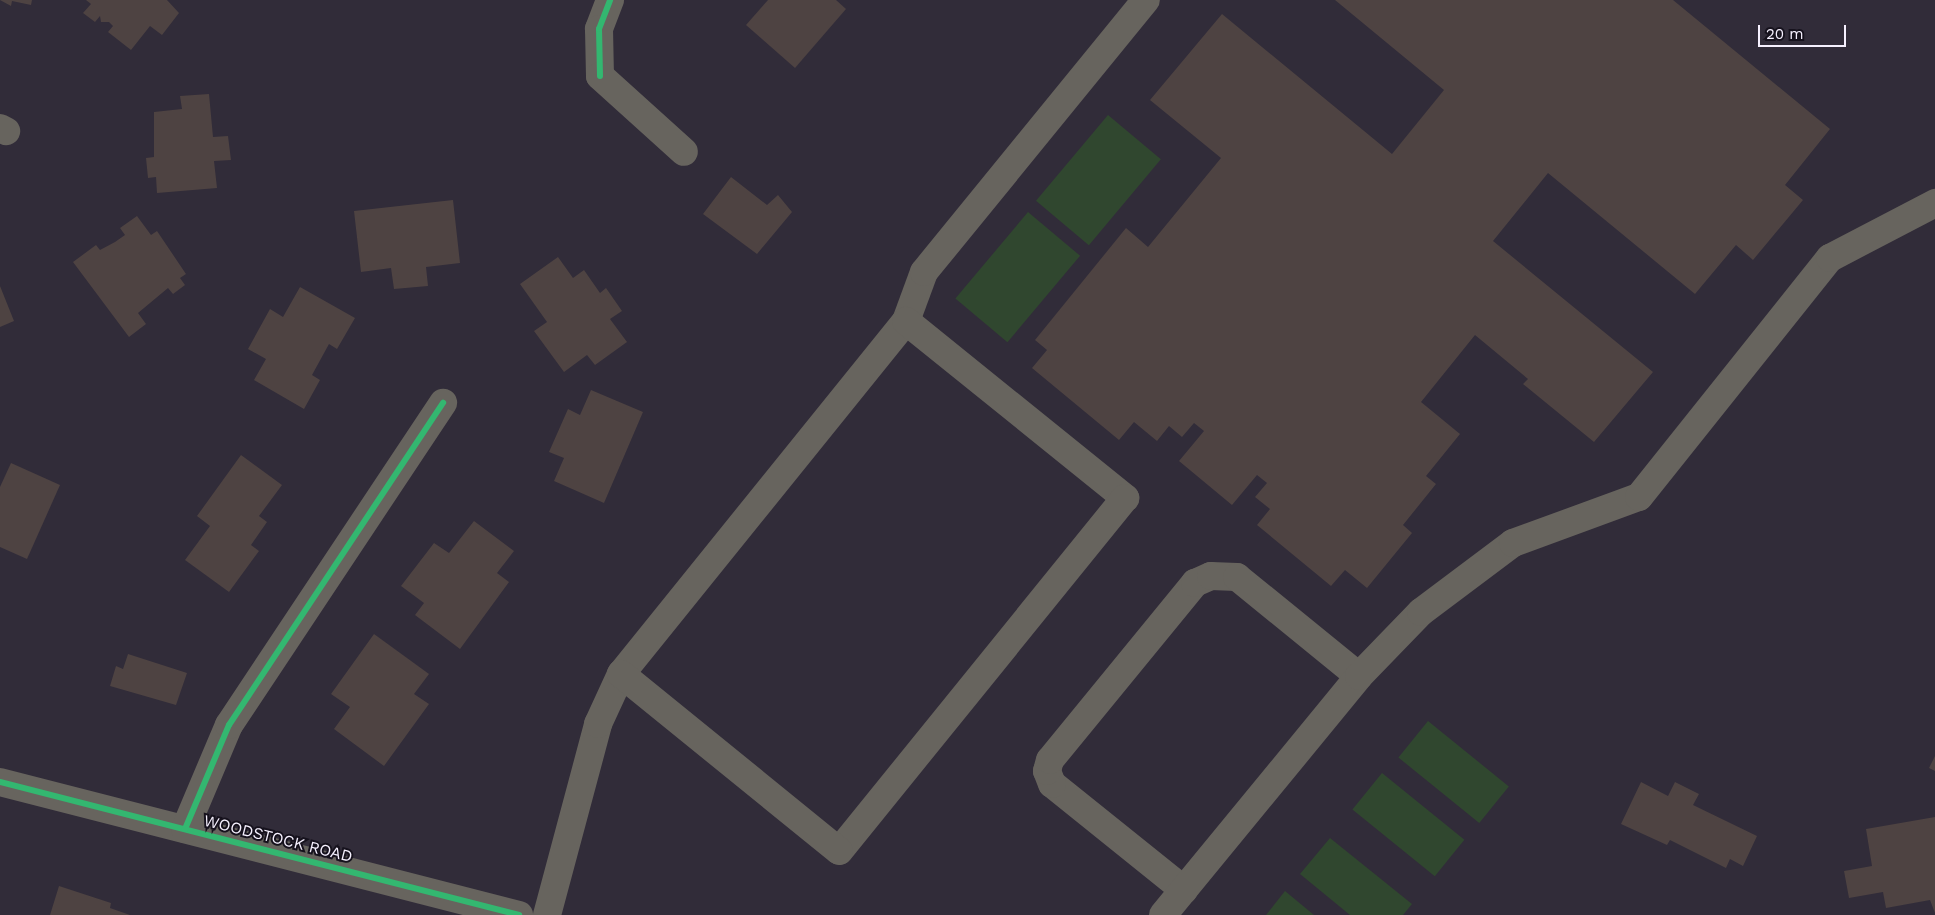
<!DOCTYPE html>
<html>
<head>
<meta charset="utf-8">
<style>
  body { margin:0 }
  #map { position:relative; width:1935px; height:915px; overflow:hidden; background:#312c39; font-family:"Work Sans",sans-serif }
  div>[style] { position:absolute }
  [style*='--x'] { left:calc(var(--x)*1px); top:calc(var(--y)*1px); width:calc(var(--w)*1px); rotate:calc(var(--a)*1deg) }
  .green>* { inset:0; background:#30472f; transform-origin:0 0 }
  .building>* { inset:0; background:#4e4342 }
  .minor>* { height:28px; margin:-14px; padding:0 14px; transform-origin:14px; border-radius:14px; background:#67645e }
  .cycleway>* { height:6px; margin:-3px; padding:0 3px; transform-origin:3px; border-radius:3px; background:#33b770 }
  span { translate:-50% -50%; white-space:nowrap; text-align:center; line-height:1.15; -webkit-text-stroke:4px #16121d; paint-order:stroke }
  .street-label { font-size:16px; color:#f6f1ff }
  .scale { position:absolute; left:1758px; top:25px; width:88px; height:22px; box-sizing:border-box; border:2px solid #f6f1ff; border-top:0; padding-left:6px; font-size:15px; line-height:18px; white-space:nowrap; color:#f6f1ff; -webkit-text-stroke:4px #16121d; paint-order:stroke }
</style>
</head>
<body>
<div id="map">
  <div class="green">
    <div style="left:1108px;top:115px;width:69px;height:112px;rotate:40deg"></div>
    <div style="left:1028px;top:212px;width:68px;height:113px;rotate:40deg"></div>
    <div style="left:1428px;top:721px;width:104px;height:47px;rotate:39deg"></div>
    <div style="left:1382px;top:773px;width:106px;height:47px;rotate:39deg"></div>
    <div style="clip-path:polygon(1330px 838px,1412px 904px,1403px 915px,1350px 915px,1300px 874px)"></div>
    <div style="clip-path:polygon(1285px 891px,1314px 915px,1266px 915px)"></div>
  </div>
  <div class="building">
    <div style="clip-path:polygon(0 0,32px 0,31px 5px,12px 1px,11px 6px)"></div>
    <div style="clip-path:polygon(86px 0,167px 0,179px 13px,162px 35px,150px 26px,131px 50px,108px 32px,113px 26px,109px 22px,101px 22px,100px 16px,95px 22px,83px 13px,91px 4px)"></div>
    <div style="clip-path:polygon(768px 0,836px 0,846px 9px,795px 68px,746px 25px)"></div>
    <div style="clip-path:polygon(1335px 0,1673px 0,1830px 129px,1785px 185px,1803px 200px,1753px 260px,1736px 245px,1695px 294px,1548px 173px,1493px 241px,1653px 372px,1594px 442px,1523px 384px,1528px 379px,1475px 335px,1421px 402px,1460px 434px,1426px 476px,1436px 484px,1403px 525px,1412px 533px,1367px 588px,1345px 570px,1331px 586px,1257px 525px,1270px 509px,1255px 497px,1267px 483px,1257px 475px,1232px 505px,1179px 461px,1204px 431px,1194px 423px,1182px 437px,1169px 426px,1157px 441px,1134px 422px,1119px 440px,1032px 368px,1047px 350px,1035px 340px,1126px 228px,1148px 247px,1221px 158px,1150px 100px,1222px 14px,1392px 154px,1444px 90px)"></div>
    <div style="clip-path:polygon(209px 94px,213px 137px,228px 136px,231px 160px,214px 161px,217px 188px,157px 193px,156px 177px,148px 178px,146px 158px,154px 157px,154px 112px,182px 109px,180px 96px)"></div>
    <div style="clip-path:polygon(731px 177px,767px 205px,778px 195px,792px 212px,757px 254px,703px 214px)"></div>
    <div style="clip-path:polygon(453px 200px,460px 263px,426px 267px,428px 286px,394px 289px,391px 268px,361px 272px,354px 211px)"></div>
    <div style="clip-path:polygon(137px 216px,151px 235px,157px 231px,186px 274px,180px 278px,185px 285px,173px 294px,168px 288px,138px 313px,146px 324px,129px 337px,73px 262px,96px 245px,100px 250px,115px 242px,125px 235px,120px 228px)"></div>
    <div style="clip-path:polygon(558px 257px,573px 278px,584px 270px,600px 293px,606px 288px,622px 311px,610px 319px,627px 342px,595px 365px,587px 355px,564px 372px,534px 331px,547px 322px,520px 284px)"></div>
    <div style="clip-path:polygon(0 286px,14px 321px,0 327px)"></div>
    <div style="clip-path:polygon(300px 287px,355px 318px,337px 349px,329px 344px,312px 375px,320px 380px,304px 409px,254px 380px,266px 359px,248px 349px,270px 309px,283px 317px)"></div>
    <div style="clip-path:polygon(591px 390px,643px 412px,604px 503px,554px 481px,564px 458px,549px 452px,568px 409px,580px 415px)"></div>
    <div style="clip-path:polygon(241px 455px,282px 485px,259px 516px,267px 522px,251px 545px,259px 551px,229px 592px,185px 560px,210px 526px,197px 516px)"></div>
    <div style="clip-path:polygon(11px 463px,60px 485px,27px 559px,0 547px,0 487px)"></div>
    <div style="clip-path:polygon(474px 521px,514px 551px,497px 573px,509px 582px,460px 649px,415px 615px,424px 603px,401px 586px,434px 543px,449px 553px)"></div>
    <div style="clip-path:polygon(374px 634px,429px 674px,414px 694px,429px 704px,384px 766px,334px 729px,350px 707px,331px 694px)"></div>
    <div style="clip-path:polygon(128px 654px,187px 673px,176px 705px,110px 686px,116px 666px,123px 669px)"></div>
    <div style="clip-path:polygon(1935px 756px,1935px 771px,1929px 768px)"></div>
    <div style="clip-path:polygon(1641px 782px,1668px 796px,1675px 782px,1699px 794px,1693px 805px,1757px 836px,1743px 866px,1730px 859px,1726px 868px,1670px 840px,1667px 845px,1621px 824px)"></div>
    <div style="clip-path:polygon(1935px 817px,1935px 913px,1930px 900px,1886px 908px,1883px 892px,1849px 898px,1844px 871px,1872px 866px,1866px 829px)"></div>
    <div style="clip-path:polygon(59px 886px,111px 903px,110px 908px,130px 915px,50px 915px)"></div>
  </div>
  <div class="minor">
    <div style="--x:610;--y:0;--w:31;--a:111"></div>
    <div style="--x:599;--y:29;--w:47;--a:88.8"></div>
    <div style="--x:600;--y:76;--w:113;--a:42.1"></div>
    <div style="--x:0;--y:128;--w:7;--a:27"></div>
    <div style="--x:906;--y:321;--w:52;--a:-69.8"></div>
    <div style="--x:924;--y:272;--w:351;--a:-50.8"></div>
    <div style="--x:0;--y:782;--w:536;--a:14.37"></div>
    <div style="--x:185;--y:829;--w:113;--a:-67.1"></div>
    <div style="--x:229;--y:725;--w:387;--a:-56.4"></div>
    <div style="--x:1184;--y:890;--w:169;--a:-141.2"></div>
    <div style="--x:1052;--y:784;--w:14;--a:-111"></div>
    <div style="--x:1047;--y:771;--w:11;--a:-75"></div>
    <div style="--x:1050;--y:760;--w:229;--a:-50.7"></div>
    <div style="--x:1195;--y:583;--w:17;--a:-24"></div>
    <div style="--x:1211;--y:576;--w:26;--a:2"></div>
    <div style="--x:1237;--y:577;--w:157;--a:39.1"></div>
    <div style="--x:547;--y:915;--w:198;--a:-75"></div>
    <div style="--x:598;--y:724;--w:55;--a:-65.3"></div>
    <div style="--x:621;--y:674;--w:454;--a:-51.1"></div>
    <div style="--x:906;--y:321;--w:282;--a:38.9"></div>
    <div style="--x:1125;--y:498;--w:454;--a:129"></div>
    <div style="--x:839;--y:851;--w:281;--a:-140.9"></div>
    <div style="--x:1163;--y:915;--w:309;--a:-50.6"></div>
    <div style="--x:1359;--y:676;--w:89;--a:-45.9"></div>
    <div style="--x:1421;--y:612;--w:115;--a:-36.9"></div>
    <div style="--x:1513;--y:543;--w:134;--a:-20.1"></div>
    <div style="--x:1639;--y:497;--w:306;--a:-51.4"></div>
    <div style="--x:1830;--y:258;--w:119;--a:-27.6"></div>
  </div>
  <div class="cycleway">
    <div style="--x:600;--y:76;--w:47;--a:-91.2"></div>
    <div style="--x:599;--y:29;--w:31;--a:-69"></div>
    <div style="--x:0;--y:782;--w:536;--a:14.37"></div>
    <div style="--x:185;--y:829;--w:113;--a:-67.1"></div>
    <div style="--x:229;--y:725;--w:387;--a:-56.4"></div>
  </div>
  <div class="street-label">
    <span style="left:278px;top:839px;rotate:14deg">WOODSTOCK ROAD</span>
  </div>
  <div class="scale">20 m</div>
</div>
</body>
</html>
